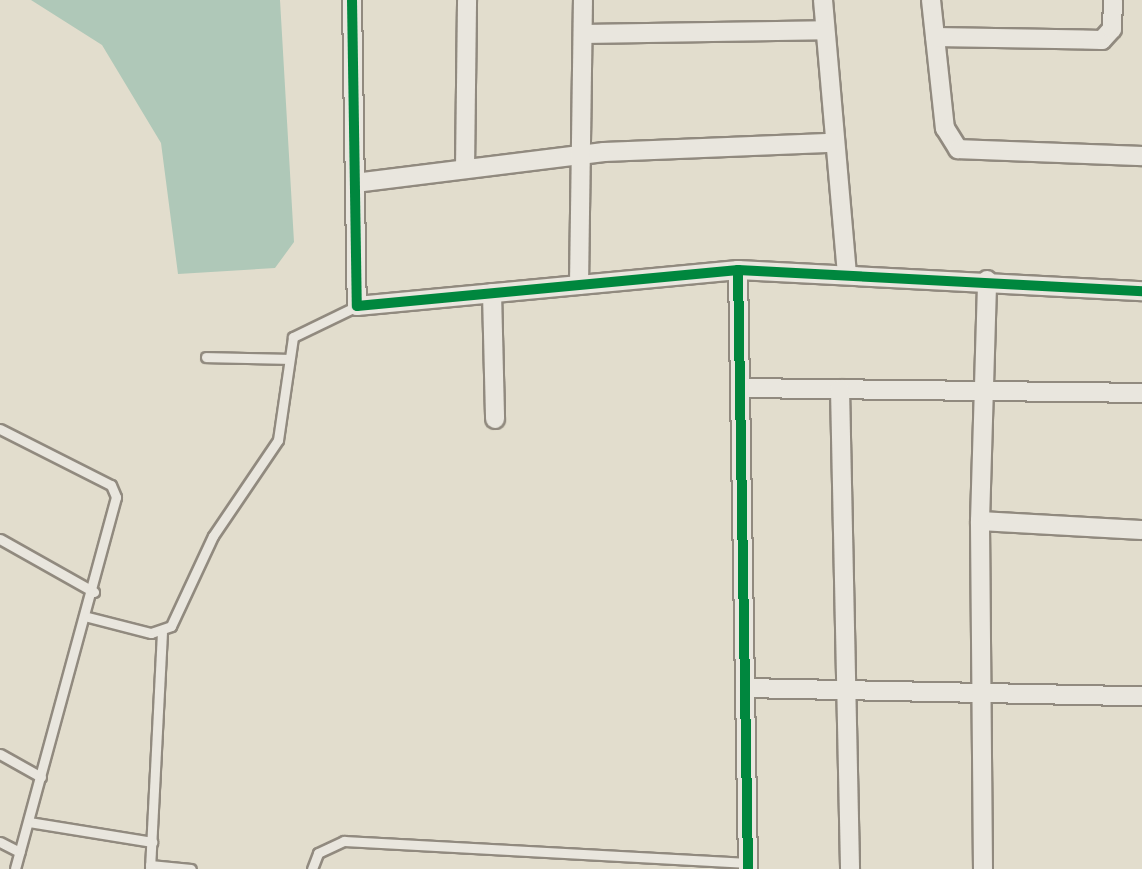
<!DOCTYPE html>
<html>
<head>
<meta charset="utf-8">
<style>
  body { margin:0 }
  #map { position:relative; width:1142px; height:869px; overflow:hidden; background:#e2ddcd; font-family:"IM FELL French Canon",serif }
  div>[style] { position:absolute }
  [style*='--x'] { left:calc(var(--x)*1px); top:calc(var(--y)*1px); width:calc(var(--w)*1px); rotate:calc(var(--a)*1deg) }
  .water>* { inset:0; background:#afc8b8 }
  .roads { filter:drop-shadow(2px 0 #918a7f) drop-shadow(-2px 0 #918a7f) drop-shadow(0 2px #918a7f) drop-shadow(0 -2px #918a7f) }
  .service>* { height:9px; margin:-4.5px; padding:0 4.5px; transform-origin:4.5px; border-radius:4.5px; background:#e9e6de }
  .minor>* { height:18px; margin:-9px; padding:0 9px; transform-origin:9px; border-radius:9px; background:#e9e6de }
  .cycleway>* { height:10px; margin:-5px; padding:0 5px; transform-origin:5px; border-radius:5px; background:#00873e }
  span { translate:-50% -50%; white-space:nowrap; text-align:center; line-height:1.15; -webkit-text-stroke:6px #f2ecd9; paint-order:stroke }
</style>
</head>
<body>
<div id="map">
  <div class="water">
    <div style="clip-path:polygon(31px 0,280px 0,294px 242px,275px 268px,178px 274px,161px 143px,102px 45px)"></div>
  </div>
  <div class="roads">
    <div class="service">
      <div style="--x:206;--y:357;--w:82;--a:1.4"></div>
      <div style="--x:0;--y:429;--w:124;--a:26.8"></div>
      <div style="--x:111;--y:485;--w:13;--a:67"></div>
      <div style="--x:116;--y:497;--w:385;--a:105.2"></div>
      <div style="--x:0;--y:539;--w:108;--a:29.4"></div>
      <div style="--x:88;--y:617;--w:65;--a:14.3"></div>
      <div style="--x:151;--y:633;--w:21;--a:-19"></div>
      <div style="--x:171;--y:626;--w:99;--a:-65"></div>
      <div style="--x:213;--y:536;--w:116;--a:-55.9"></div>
      <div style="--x:278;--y:440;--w:104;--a:-81.7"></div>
      <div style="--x:293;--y:337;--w:71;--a:-25.8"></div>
      <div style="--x:0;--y:754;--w:47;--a:29.3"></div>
      <div style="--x:29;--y:822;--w:125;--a:9.2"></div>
      <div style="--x:0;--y:842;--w:22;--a:27"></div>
      <div style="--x:150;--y:865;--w:41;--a:5.6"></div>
      <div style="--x:150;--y:869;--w:236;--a:-87.1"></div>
      <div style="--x:312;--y:869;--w:17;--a:-69"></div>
      <div style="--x:318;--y:853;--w:29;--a:-25"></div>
      <div style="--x:344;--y:841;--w:405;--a:3.1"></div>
    </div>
    <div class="minor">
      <div style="--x:352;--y:0;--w:306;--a:89.1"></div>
      <div style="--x:357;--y:306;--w:383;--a:-5.4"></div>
      <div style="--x:738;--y:270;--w:405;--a:3"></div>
      <div style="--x:823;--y:0;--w:275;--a:85"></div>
      <div style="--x:931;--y:0;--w:129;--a:83.8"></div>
      <div style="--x:945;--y:128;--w:25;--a:58"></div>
      <div style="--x:958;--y:149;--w:184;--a:2.2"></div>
      <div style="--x:583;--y:34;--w:242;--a:-0.9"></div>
      <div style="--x:935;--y:37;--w:167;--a:1"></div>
      <div style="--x:1102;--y:40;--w:15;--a:-48"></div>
      <div style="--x:1112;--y:29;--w:29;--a:-88"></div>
      <div style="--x:465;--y:168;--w:168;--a:-89.3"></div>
      <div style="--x:355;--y:183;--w:251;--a:-7.1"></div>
      <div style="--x:604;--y:152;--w:229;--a:-2.3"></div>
      <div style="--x:738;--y:270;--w:599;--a:89.04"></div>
      <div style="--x:579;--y:285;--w:285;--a:-89.2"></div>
      <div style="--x:492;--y:293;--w:126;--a:88.6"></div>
      <div style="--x:740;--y:388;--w:402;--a:0.7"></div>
      <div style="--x:840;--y:389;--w:480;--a:88.8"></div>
      <div style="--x:980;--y:521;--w:162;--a:3.2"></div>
      <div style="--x:745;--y:688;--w:397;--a:1.2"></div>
      <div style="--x:983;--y:869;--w:348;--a:-90.5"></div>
      <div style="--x:980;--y:521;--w:241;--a:-88.3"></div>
    </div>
  </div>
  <div class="cycleway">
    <div style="--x:352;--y:0;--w:306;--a:89.1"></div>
    <div style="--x:357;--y:306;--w:383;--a:-5.4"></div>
    <div style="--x:738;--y:270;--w:405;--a:3"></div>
    <div style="--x:738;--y:270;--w:599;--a:89.04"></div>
  </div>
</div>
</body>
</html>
